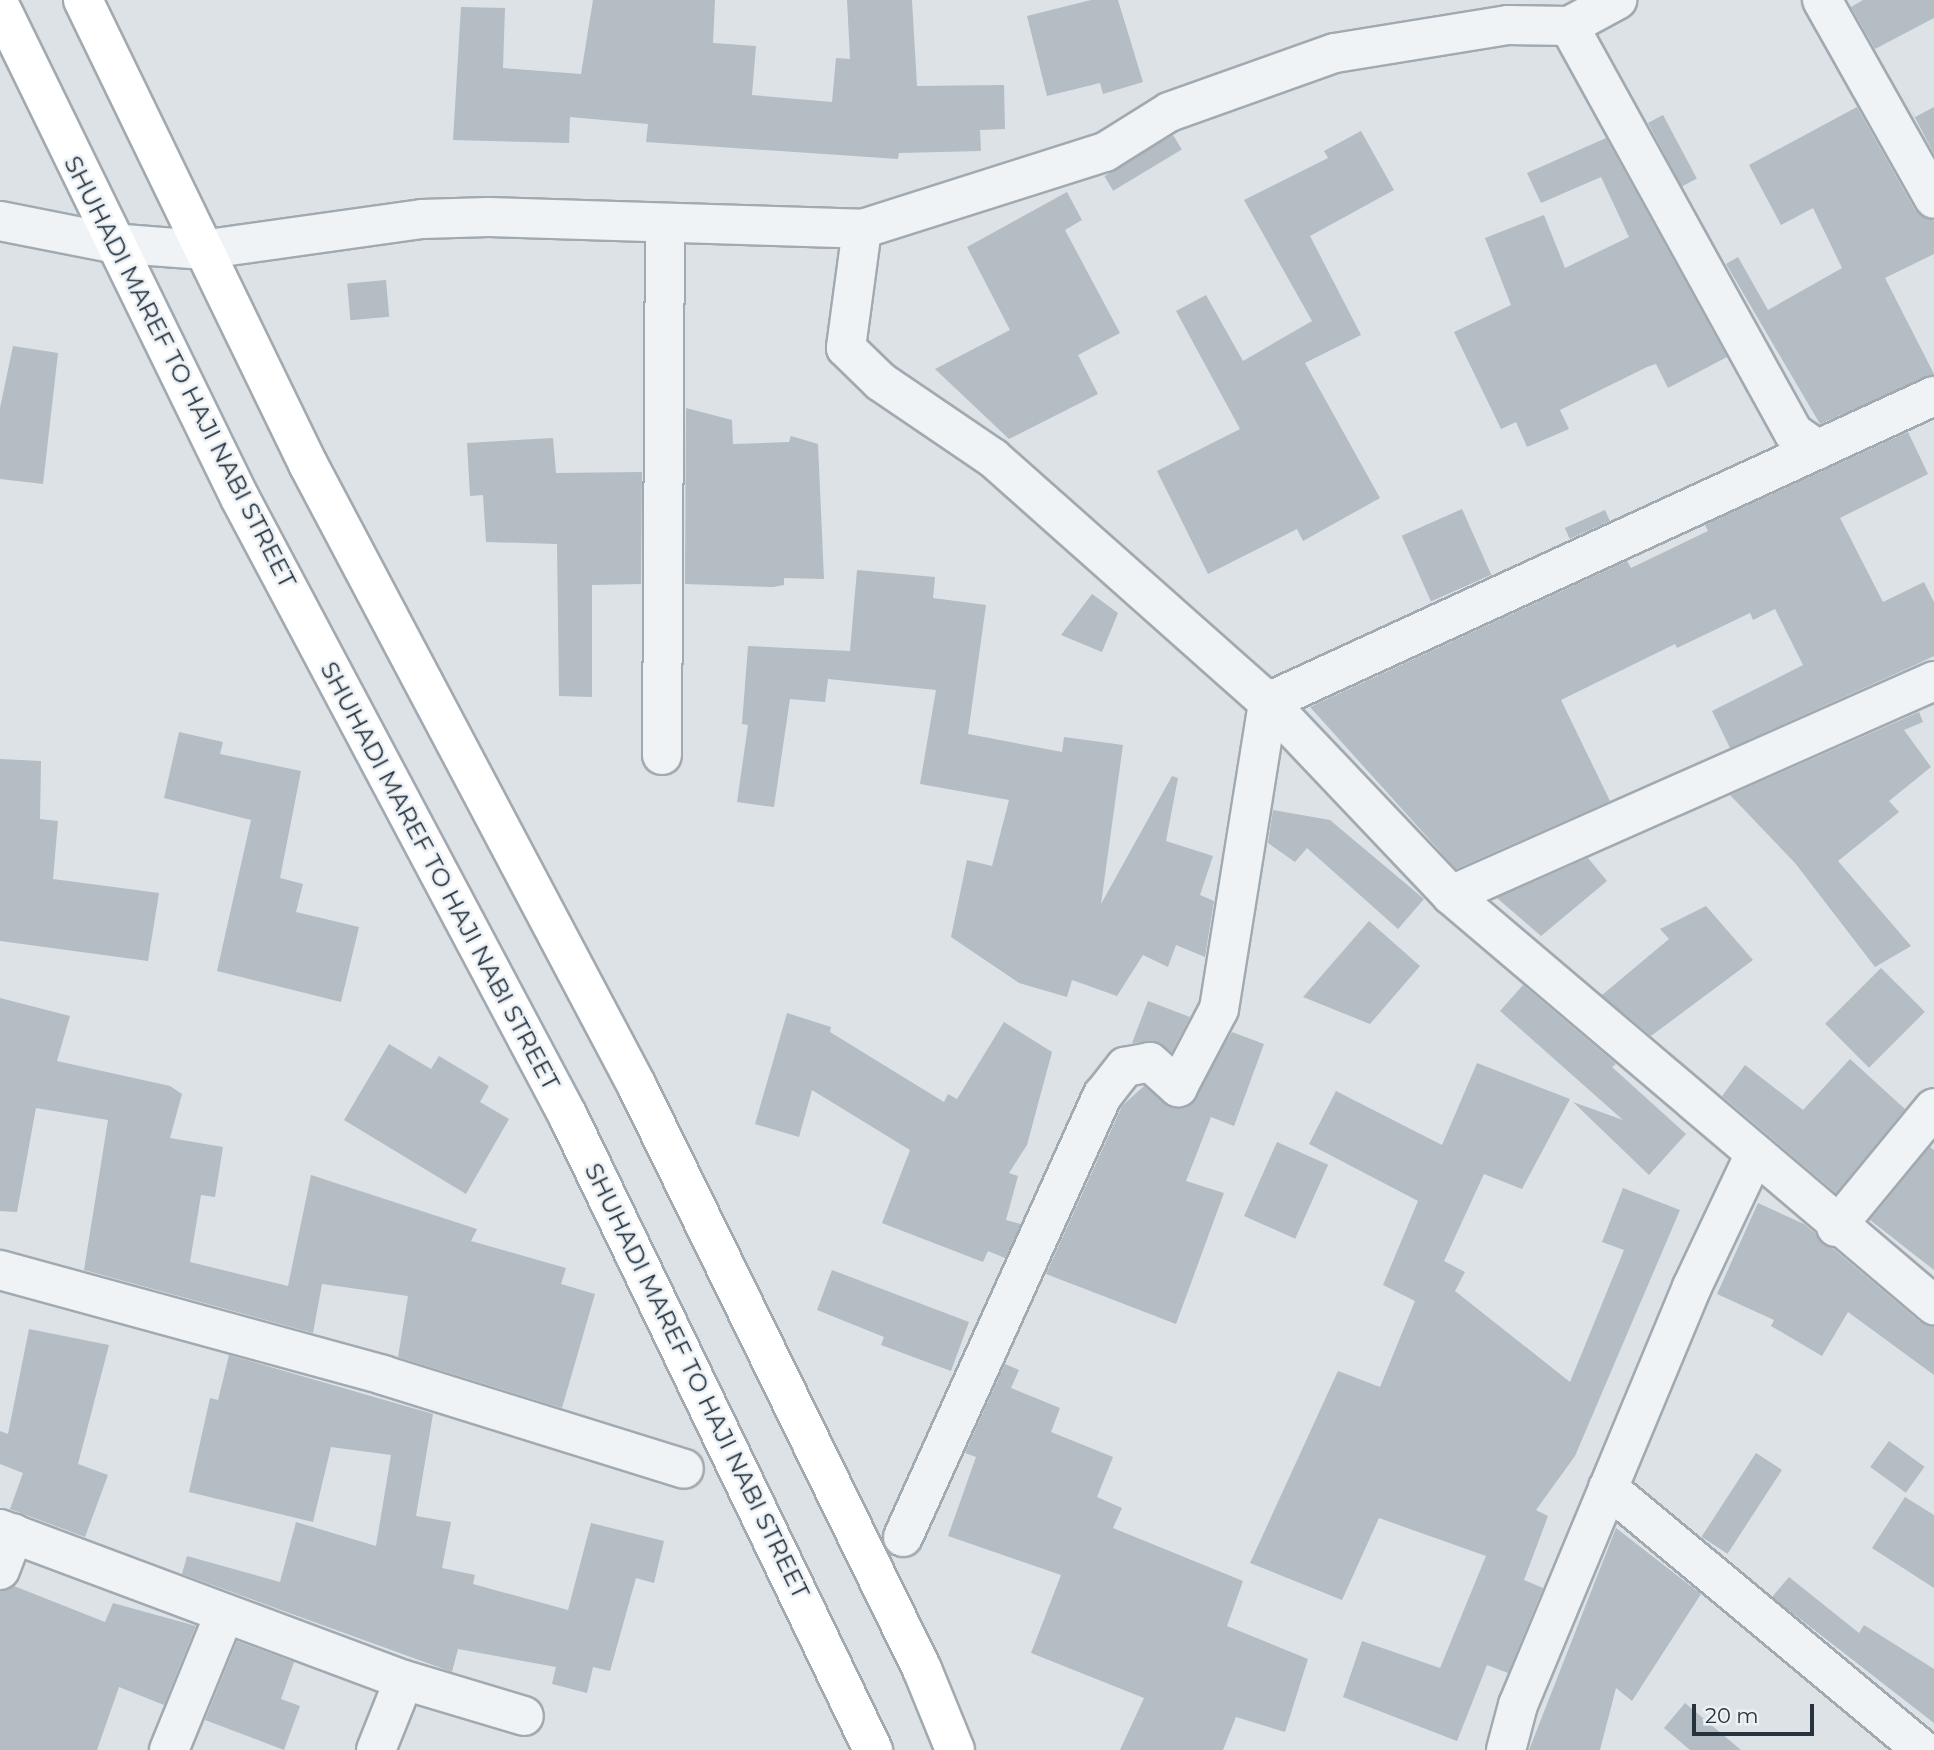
<!DOCTYPE html>
<html>
<head>
<meta charset="utf-8">
<style>
  body { margin:0 }
  #map { position:relative; width:1934px; height:1750px; overflow:hidden; background:#dde2e7; font-family:Montserrat,sans-serif }
  div>[style] { position:absolute }
  [style*='--x'] { left:calc(var(--x)*1px); top:calc(var(--y)*1px); width:calc(var(--w)*1px); rotate:calc(var(--a)*1deg) }
  .building>* { inset:0; background:#b4bcc4; transform-origin:0 0 }
  .roads { filter:drop-shadow(2px 0 #a2aab1) drop-shadow(-2px 0 #a2aab1) drop-shadow(0 2px #a2aab1) drop-shadow(0 -2px #a2aab1) }
  .minor>* { height:38px; margin:-19px; padding:0 19px; transform-origin:19px; border-radius:19px; background:#f0f3f5 }
  .major>* { height:38px; margin:-19px; padding:0 19px; transform-origin:19px; border-radius:19px; background:#fff }
  span { translate:-50% -50%; white-space:nowrap; text-align:center; line-height:1.15; -webkit-text-stroke:5px #ecf1f5; paint-order:stroke }
  .street-label { font-size:24px; color:#26323d }
  .scale { position:absolute; left:1692px; top:1704px; width:122px; height:32px; box-sizing:border-box; border:4px solid #26323d; border-top:0; padding-left:9px; font-size:21px; line-height:24px; white-space:nowrap; color:#26323d; -webkit-text-stroke:5px #ecf1f5; paint-order:stroke }
</style>
</head>
<body>
<div id="map">
  <div class="building">
    <div style="clip-path:polygon(593px 0,715px 0,713px 43px,756px 46px,752px 95px,832px 102px,836px 58px,850px 59px,847px 0,912px 0,917px 86px,1004px 85px,1005px 129px,980px 130px,981px 151px,899px 153px,898px 159px,646px 142px,648px 124px,570px 117px,569px 143px,453px 140px,461px 7px,505px 8px,503px 68px,581px 74px)"></div>
    <div style="clip-path:polygon(1091px 0,1118px 0,1143px 82px,1103px 94px,1100px 83px,1047px 96px,1027px 16px)"></div>
    <div style="clip-path:polygon(1863px 0,1934px 0,1934px 18px,1875px 49px,1851px 7px)"></div>
    <div style="clip-path:polygon(1898px 85px,1915px 117px,1934px 107px,1934px 154px)"></div>
    <div style="clip-path:polygon(1857px 107px,1915px 210px,1934px 221px,1934px 254px,1885px 278px,1934px 374px,1820px 424px,1726px 264px,1738px 257px,1768px 310px,1842px 268px,1813px 208px,1781px 225px,1749px 165px)"></div>
    <div style="left:1663px;top:115px;width:72px;height:17px;rotate:62deg"></div>
    <div style="clip-path:polygon(1361px 131px,1394px 190px,1310px 236px,1361px 335px,1305px 363px,1380px 498px,1303px 541px,1297px 529px,1208px 574px,1157px 471px,1240px 429px,1176px 311px,1206px 295px,1243px 361px,1312px 321px,1244px 200px,1328px 158px,1324px 151px)"></div>
    <div style="left:1173px;top:135px;width:17px;height:80px;rotate:59deg"></div>
    <div style="clip-path:polygon(1606px 138px,1727px 357px,1668px 388px,1656px 364px,1647px 367px,1560px 410px,1569px 429px,1527px 447px,1516px 422px,1501px 429px,1454px 332px,1511px 305px,1485px 238px,1544px 215px,1565px 268px,1629px 237px,1601px 177px,1541px 203px,1527px 173px)"></div>
    <div style="clip-path:polygon(1067px 192px,1082px 220px,1065px 230px,1120px 333px,1078px 355px,1098px 394px,1009px 439px,935px 369px,1010px 330px,967px 247px)"></div>
    <div style="left:386px;top:280px;width:37px;height:39px;rotate:85deg"></div>
    <div style="clip-path:polygon(13px 346px,58px 353px,43px 484px,0 479px,0 408px)"></div>
    <div style="clip-path:polygon(686px 408px,732px 420px,733px 444px,789px 442px,791px 436px,818px 444px,824px 579px,784px 578px,784px 585px,773px 587px,685px 584px)"></div>
    <div style="clip-path:polygon(1908px 432px,1928px 474px,1840px 518px,1883px 602px,1924px 582px,1934px 602px,1934px 656px,1915px 665px,1730px 748px,1712px 711px,1803px 665px,1775px 609px,1753px 620px,1750px 613px,1677px 648px,1675px 644px,1561px 700px,1610px 801px,1456px 869px,1310px 707px,1627px 561px,1631px 568px,1708px 531px,1705px 525px)"></div>
    <div style="clip-path:polygon(553px 438px,556px 473px,642px 472px,641px 584px,592px 585px,592px 697px,559px 696px,557px 544px,486px 542px,483px 495px,470px 496px,467px 443px)"></div>
    <div style="left:1462px;top:509px;width:72px;height:66px;rotate:66deg"></div>
    <div style="left:1605px;top:510px;width:12px;height:44px;rotate:66deg"></div>
    <div style="clip-path:polygon(857px 570px,935px 577px,933px 598px,986px 605px,968px 734px,1062px 752px,1064px 737px,1123px 745px,1101px 904px,1172px 776px,1178px 778px,1166px 841px,1213px 856px,1200px 895px,1214px 901px,1205px 957px,1176px 945px,1168px 967px,1143px 955px,1117px 996px,1072px 980px,1067px 997px,1019px 983px,951px 937px,967px 860px,992px 866px,1009px 800px,920px 784px,936px 690px,828px 679px,825px 702px,790px 699px,774px 807px,737px 802px,748px 725px,742px 724px,748px 646px,850px 651px)"></div>
    <div style="clip-path:polygon(1092px 594px,1118px 613px,1102px 652px,1061px 635px)"></div>
    <div style="clip-path:polygon(1919px 712px,1923px 722px,1904px 730px,1931px 767px,1889px 801px,1899px 812px,1838px 861px,1911px 946px,1875px 967px,1795px 863px,1730px 795px)"></div>
    <div style="clip-path:polygon(179px 732px,223px 742px,220px 754px,301px 771px,280px 878px,303px 884px,296px 912px,359px 927px,341px 1002px,217px 971px,251px 820px,164px 798px)"></div>
    <div style="clip-path:polygon(0 759px,41px 761px,40px 819px,58px 821px,53px 879px,159px 893px,148px 961px,0 941px)"></div>
    <div style="clip-path:polygon(1273px 810px,1330px 820px,1424px 899px,1398px 929px,1307px 848px,1295px 862px,1268px 843px)"></div>
    <div style="clip-path:polygon(1588px 858px,1607px 881px,1541px 936px,1497px 898px)"></div>
    <div style="clip-path:polygon(1706px 906px,1753px 960px,1651px 1036px,1602px 995px,1669px 939px,1660px 929px)"></div>
    <div style="clip-path:polygon(1369px 921px,1420px 966px,1370px 1024px,1303px 997px)"></div>
    <div style="left:1881px;top:968px;width:62px;height:79px;rotate:45deg"></div>
    <div style="clip-path:polygon(1523px 985px,1616px 1064px,1612px 1067px,1686px 1134px,1649px 1175px,1573px 1102px,1623px 1120px,1500px 1011px)"></div>
    <div style="clip-path:polygon(0 998px,70px 1016px,57px 1061px,170px 1086px,182px 1094px,170px 1138px,223px 1147px,215px 1197px,201px 1195px,190px 1262px,288px 1286px,311px 1175px,477px 1229px,471px 1241px,566px 1268px,561px 1284px,595px 1294px,562px 1408px,398px 1357px,408px 1296px,322px 1284px,313px 1333px,84px 1270px,108px 1120px,36px 1108px,17px 1212px,0 1211px)"></div>
    <div style="clip-path:polygon(1148px 1001px,1190px 1017px,1172px 1052px,1155px 1041px,1132px 1043px)"></div>
    <div style="clip-path:polygon(787px 1013px,831px 1027px,830px 1032px,944px 1102px,948px 1094px,957px 1099px,1004px 1022px,1052px 1052px,1027px 1145px,1009px 1173px,1018px 1176px,1006px 1220px,1021px 1224px,1005px 1258px,988px 1251px,983px 1262px,882px 1223px,910px 1150px,812px 1090px,799px 1137px,755px 1124px)"></div>
    <div style="clip-path:polygon(1232px 1032px,1264px 1044px,1234px 1126px,1211px 1117px,1186px 1181px,1224px 1193px,1176px 1324px,1046px 1274px,1122px 1106px,1144px 1086px,1175px 1108px,1189px 1106px)"></div>
    <div style="clip-path:polygon(389px 1044px,431px 1069px,439px 1056px,489px 1086px,480px 1102px,509px 1119px,466px 1194px,344px 1120px)"></div>
    <div style="clip-path:polygon(1850px 1059px,1905px 1109px,1836px 1193px,1722px 1096px,1745px 1065px,1803px 1110px)"></div>
    <div style="clip-path:polygon(1477px 1063px,1570px 1099px,1522px 1189px,1484px 1174px,1444px 1261px,1465px 1272px,1455px 1291px,1570px 1382px,1624px 1250px,1602px 1242px,1623px 1188px,1680px 1210px,1575px 1456px,1536px 1510px,1548px 1516px,1524px 1580px,1543px 1588px,1508px 1673px,1487px 1665px,1457px 1741px,1343px 1697px,1362px 1641px,1440px 1668px,1486px 1556px,1379px 1518px,1342px 1600px,1250px 1563px,1338px 1371px,1380px 1387px,1415px 1301px,1383px 1285px,1418px 1201px,1309px 1144px,1336px 1091px,1442px 1145px)"></div>
    <div style="left:1277px;top:1142px;width:56px;height:81px;rotate:24deg"></div>
    <div style="clip-path:polygon(1930px 1147px,1934px 1150px,1934px 1270px,1870px 1220px)"></div>
    <div style="clip-path:polygon(1758px 1203px,1804px 1224px,1920px 1322px,1934px 1326px,1934px 1375px,1848px 1312px,1822px 1356px,1771px 1326px,1774px 1320px,1717px 1294px)"></div>
    <div style="clip-path:polygon(832px 1270px,969px 1322px,951px 1371px,881px 1345px,884px 1337px,817px 1310px)"></div>
    <div style="clip-path:polygon(29px 1329px,109px 1345px,78px 1464px,108px 1475px,85px 1537px,10px 1509px,23px 1473px,0 1464px,0 1431px,8px 1434px)"></div>
    <div style="clip-path:polygon(229px 1355px,433px 1414px,416px 1516px,451px 1522px,442px 1568px,475px 1575px,473px 1584px,568px 1610px,591px 1523px,664px 1541px,654px 1583px,636px 1578px,610px 1671px,593px 1667px,587px 1693px,552px 1684px,556px 1667px,458px 1649px,452px 1672px,182px 1574px,187px 1556px,280px 1582px,296px 1522px,376px 1546px,391px 1455px,331px 1447px,313px 1522px,189px 1492px,210px 1398px,218px 1400px)"></div>
    <div style="clip-path:polygon(1005px 1364px,1019px 1370px,1011px 1388px,1060px 1408px,1051px 1432px,1113px 1457px,1097px 1497px,1122px 1508px,1113px 1528px,1243px 1581px,1227px 1626px,1308px 1659px,1285px 1732px,1236px 1717px,1223px 1750px,1120px 1750px,1144px 1698px,1031px 1653px,1061px 1575px,948px 1536px,976px 1457px,965px 1453px)"></div>
    <div style="left:1889px;top:1441px;width:44px;height:32px;rotate:36deg"></div>
    <div style="left:1756px;top:1453px;width:31px;height:100px;rotate:33deg"></div>
    <div style="clip-path:polygon(1905px 1497px,1934px 1515px,1934px 1588px,1872px 1548px)"></div>
    <div style="clip-path:polygon(1616px 1528px,1701px 1594px,1632px 1701px,1616px 1688px,1600px 1750px,1529px 1750px)"></div>
    <div style="clip-path:polygon(1789px 1577px,1859px 1633px,1864px 1625px,1934px 1669px,1934px 1723px,1772px 1597px)"></div>
    <div style="clip-path:polygon(14px 1586px,105px 1622px,113px 1603px,196px 1626px,164px 1705px,119px 1687px,97px 1750px,0 1750px,0 1591px)"></div>
    <div style="clip-path:polygon(237px 1641px,294px 1662px,281px 1699px,300px 1706px,284px 1750px,205px 1720px)"></div>
    <div style="clip-path:polygon(1685px 1703px,1741px 1750px,1690px 1750px,1664px 1728px)"></div>
  </div>
  <div class="roads">
    <div class="minor">
      <div style="--x:1822;--y:0;--w:228;--a:60.6"></div>
      <div style="--x:1569;--y:26;--w:465;--a:61.1"></div>
      <div style="--x:1794;--y:433;--w:29;--a:35"></div>
      <div style="--x:0;--y:221;--w:113;--a:11.2"></div>
      <div style="--x:111;--y:243;--w:90;--a:4.4"></div>
      <div style="--x:201;--y:250;--w:223;--a:-8"></div>
      <div style="--x:422;--y:219;--w:67;--a:-1.7"></div>
      <div style="--x:489;--y:217;--w:373;--a:1.8"></div>
      <div style="--x:862;--y:229;--w:255;--a:-17.6"></div>
      <div style="--x:1105;--y:152;--w:75;--a:-32"></div>
      <div style="--x:1169;--y:112;--w:176;--a:-19.6"></div>
      <div style="--x:1335;--y:53;--w:175;--a:-9.2"></div>
      <div style="--x:1508;--y:25;--w:61;--a:0.9"></div>
      <div style="--x:1569;--y:26;--w:55;--a:-28.4"></div>
      <div style="--x:862;--y:229;--w:120;--a:97.7"></div>
      <div style="--x:846;--y:348;--w:49;--a:44.2"></div>
      <div style="--x:881;--y:382;--w:135;--a:34.2"></div>
      <div style="--x:993;--y:458;--w:368;--a:41.6"></div>
      <div style="--x:1268;--y:702;--w:266;--a:46.5"></div>
      <div style="--x:1451;--y:895;--w:634;--a:40.33"></div>
      <div style="--x:662;--y:755;--w:530;--a:-89.68"></div>
      <div style="--x:1451;--y:895;--w:528;--a:-23.9"></div>
      <div style="--x:1836;--y:1227;--w:154;--a:-50.5"></div>
      <div style="--x:0;--y:1270;--w:397;--a:15.3"></div>
      <div style="--x:383;--y:1375;--w:315;--a:17.3"></div>
      <div style="--x:1608;--y:1488;--w:409;--a:39.8"></div>
      <div style="--x:0;--y:1529;--w:431;--a:20.5"></div>
      <div style="--x:404;--y:1680;--w:125;--a:16.7"></div>
      <div style="--x:903;--y:1537;--w:485;--a:-65.7"></div>
      <div style="--x:1103;--y:1095;--w:36;--a:-52"></div>
      <div style="--x:1125;--y:1067;--w:25;--a:-11"></div>
      <div style="--x:1150;--y:1062;--w:38;--a:42"></div>
      <div style="--x:1178;--y:1087;--w:88;--a:-62.3"></div>
      <div style="--x:1219;--y:1009;--w:311;--a:-80.9"></div>
      <div style="--x:1268;--y:702;--w:733;--a:-24.68"></div>
      <div style="--x:0;--y:1570;--w:39;--a:-69"></div>
      <div style="--x:169;--y:1750;--w:146;--a:-67.8"></div>
      <div style="--x:376;--y:1750;--w:75;--a:-68.2"></div>
      <div style="--x:1506;--y:1750;--w:47;--a:-75.1"></div>
      <div style="--x:1518;--y:1705;--w:453;--a:-67.4"></div>
      <div style="--x:1692;--y:1287;--w:147;--a:-64.7"></div>
    </div>
    <div class="major">
      <div style="--x:83;--y:0;--w:516;--a:64.13"></div>
      <div style="--x:308;--y:464;--w:704;--a:62.12"></div>
      <div style="--x:637;--y:1086;--w:649;--a:63.95"></div>
      <div style="--x:922;--y:1669;--w:87;--a:67.8"></div>
      <div style="--x:0;--y:6;--w:547;--a:64"></div>
      <div style="--x:240;--y:498;--w:700;--a:62.04"></div>
      <div style="--x:568;--y:1116;--w:704;--a:64.31"></div>
    </div>
  </div>
  <div class="street-label">
    <span style="left:180px;top:372px;rotate:63deg">SHUHADI MAREF TO HAJI NABI STREET</span>
    <span style="left:440px;top:876px;rotate:62deg">SHUHADI MAREF TO HAJI NABI STREET</span>
    <span style="left:697px;top:1381px;rotate:64deg">SHUHADI MAREF TO HAJI NABI STREET</span>
  </div>
  <div class="scale">20 m</div>
</div>
</body>
</html>
